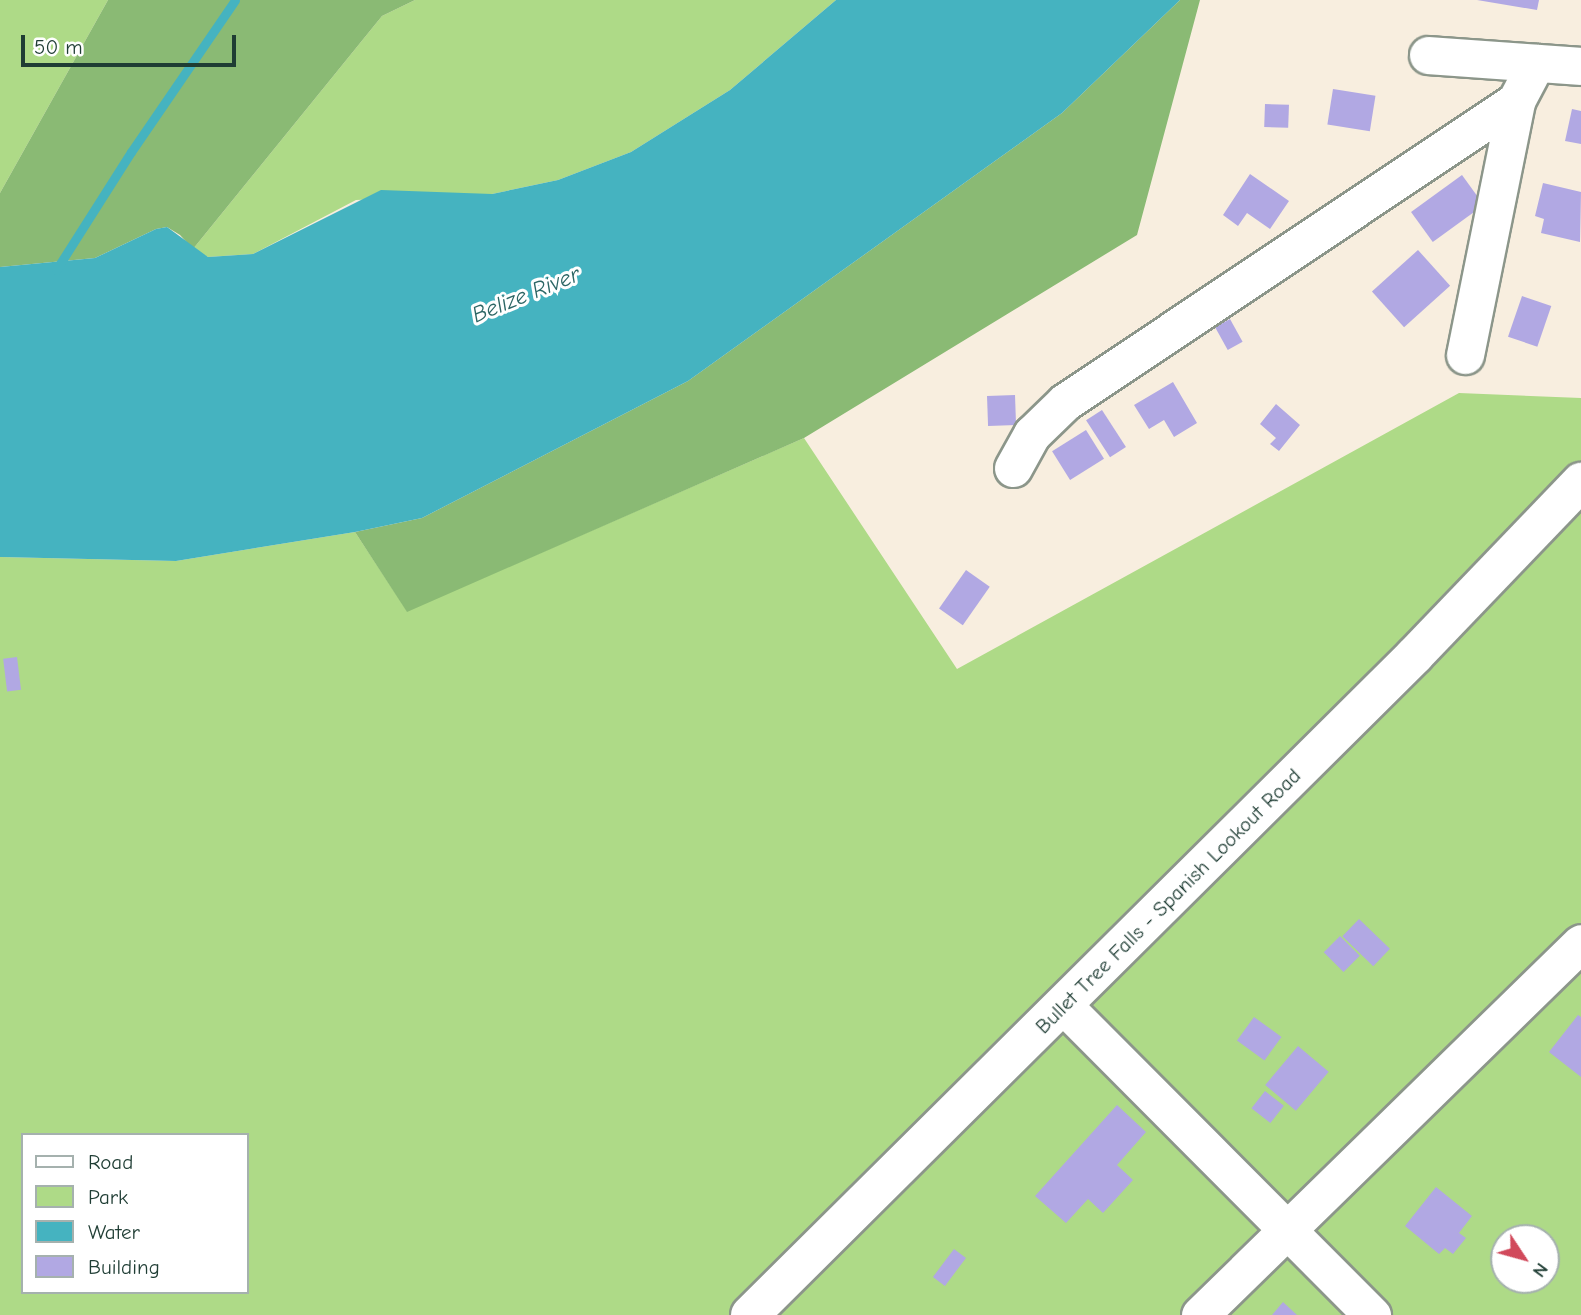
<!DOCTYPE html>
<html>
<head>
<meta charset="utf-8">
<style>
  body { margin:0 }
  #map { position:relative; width:1581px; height:1315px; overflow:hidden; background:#f8eedf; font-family:"Comic Neue",sans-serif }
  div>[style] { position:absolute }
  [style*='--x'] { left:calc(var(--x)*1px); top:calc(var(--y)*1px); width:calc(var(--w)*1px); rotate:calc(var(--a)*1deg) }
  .green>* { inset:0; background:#aeda87 }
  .forest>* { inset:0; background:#8aba74 }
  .water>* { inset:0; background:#45b3c0 }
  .stream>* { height:9px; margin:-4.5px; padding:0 4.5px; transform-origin:4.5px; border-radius:4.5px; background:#45b3c0 }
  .building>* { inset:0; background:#b1a8e3; transform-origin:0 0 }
  .roads { filter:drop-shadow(2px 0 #8c968a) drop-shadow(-2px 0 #8c968a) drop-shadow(0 2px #8c968a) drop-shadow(0 -2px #8c968a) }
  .minor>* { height:37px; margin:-18.5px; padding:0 18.5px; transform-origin:18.5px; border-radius:18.5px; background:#fff }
  .major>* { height:38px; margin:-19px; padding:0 19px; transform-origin:19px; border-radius:19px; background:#fff }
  span { translate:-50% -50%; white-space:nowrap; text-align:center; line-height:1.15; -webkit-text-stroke:6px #fff; paint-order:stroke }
  .street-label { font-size:21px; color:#1f3d34 }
  .water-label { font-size:23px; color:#2c6665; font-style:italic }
  .legend { position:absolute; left:21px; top:1133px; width:228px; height:161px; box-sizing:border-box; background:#fff; border:2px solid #a5b1ae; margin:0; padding:9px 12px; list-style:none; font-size:21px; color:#1f3d34 }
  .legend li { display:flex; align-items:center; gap:14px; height:35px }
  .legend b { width:35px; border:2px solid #a5b1ae }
  .north { position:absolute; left:1490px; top:1224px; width:70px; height:70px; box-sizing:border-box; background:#fff; border:2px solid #a5b1ae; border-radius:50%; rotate:126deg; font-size:19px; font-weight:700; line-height:28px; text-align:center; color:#1f3d34 }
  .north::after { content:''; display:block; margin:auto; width:24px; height:32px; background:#d1495b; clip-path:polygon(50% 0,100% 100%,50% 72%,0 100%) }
  .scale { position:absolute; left:21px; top:35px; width:215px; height:32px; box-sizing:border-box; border:4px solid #1f3d34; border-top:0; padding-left:9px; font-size:21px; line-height:24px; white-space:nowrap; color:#1f3d34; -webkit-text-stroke:5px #fff; paint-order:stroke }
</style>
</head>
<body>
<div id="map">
  <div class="green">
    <div style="clip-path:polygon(0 0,108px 0,0 193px)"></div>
    <div style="clip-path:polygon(415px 0,836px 0,730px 90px,631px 152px,558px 180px,492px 194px,356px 200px,253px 254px,208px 257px,193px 249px,382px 16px)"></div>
    <div style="clip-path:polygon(evenodd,1459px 393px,1581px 398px,1581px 1315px,0 1315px,0 557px,176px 561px,355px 532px,407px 611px,804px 438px,957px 669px,1459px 393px,23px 1135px,247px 1135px,247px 1292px,23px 1292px,23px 1135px,1459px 393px,1504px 1238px,1546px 1238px,1546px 1280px,1504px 1280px,1504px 1238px)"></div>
  </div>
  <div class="forest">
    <div style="clip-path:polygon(108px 0,415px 0,382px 16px,193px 249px,180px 235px,167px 227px,156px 229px,95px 258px,0 267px,0 193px)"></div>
    <div style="clip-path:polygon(1180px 0,1200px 0,1137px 235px,804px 438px,407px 612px,355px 532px,422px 518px,688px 381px,1062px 113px)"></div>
  </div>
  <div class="water">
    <div style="clip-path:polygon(836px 0,1180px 0,1062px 113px,688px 381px,422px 518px,355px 532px,176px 561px,0 557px,0 267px,95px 258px,156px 229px,167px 227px,208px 257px,253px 254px,381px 190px,492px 194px,558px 180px,631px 152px,730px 90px)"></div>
  </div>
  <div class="stream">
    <div style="--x:56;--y:270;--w:140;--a:-57.6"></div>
    <div style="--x:131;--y:152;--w:184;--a:-55.6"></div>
  </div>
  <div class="building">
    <div style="clip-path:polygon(1477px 0,1539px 0,1537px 10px)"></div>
    <div style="left:1333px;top:89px;width:43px;height:36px;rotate:9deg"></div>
    <div style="left:1265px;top:104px;width:24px;height:23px;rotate:2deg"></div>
    <div style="clip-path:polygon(1572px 109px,1581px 111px,1581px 144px,1565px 141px)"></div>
    <div style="clip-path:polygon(1250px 174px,1289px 201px,1270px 229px,1247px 213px,1238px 226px,1223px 215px)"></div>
    <div style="left:1462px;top:175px;width:37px;height:63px;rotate:54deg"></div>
    <div style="clip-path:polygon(1543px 183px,1581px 192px,1580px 242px,1541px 233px,1544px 219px,1535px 216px)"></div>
    <div style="left:1418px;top:250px;width:48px;height:62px;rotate:48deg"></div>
    <div style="left:1522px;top:296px;width:31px;height:43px;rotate:19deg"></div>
    <div style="left:1230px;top:319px;width:26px;height:17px;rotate:61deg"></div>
    <div style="clip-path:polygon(1173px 382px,1197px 423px,1174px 437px,1164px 420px,1149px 429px,1134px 405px)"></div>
    <div style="left:1015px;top:395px;width:30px;height:28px;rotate:88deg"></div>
    <div style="clip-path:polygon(1276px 404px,1300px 425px,1279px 451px,1270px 444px,1276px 438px,1260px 424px)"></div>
    <div style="left:1102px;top:410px;width:44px;height:19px;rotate:57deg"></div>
    <div style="left:1086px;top:430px;width:34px;height:40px;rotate:58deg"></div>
    <div style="left:966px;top:570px;width:29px;height:47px;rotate:35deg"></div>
    <div style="left:17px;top:657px;width:33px;height:14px;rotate:83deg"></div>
    <div style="left:1359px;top:919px;width:43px;height:24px;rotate:44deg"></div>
    <div style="left:1340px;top:936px;width:28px;height:23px;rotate:45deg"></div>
    <div style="clip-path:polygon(1578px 1015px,1581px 1017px,1581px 1077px,1549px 1052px)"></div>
    <div style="left:1254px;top:1017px;width:34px;height:29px;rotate:36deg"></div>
    <div style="left:1298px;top:1046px;width:40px;height:51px;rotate:40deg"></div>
    <div style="left:1265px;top:1091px;width:24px;height:22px;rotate:38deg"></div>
    <div style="clip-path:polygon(1117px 1105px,1146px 1132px,1117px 1165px,1133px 1180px,1103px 1213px,1088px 1199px,1066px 1223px,1035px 1196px)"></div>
    <div style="clip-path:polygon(1436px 1187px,1472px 1216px,1459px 1233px,1466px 1238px,1453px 1254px,1445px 1248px,1439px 1254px,1405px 1226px)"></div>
    <div style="left:954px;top:1249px;width:15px;height:35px;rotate:37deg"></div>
    <div style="clip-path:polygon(1283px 1302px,1297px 1315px,1272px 1315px)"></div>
  </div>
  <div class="roads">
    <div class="minor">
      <div style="--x:1428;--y:55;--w:153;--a:4.1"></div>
      <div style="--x:1465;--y:355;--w:259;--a:-78.6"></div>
      <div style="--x:1013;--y:468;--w:39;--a:-61"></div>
      <div style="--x:1032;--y:434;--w:46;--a:-44.1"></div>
      <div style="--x:1065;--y:402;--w:542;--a:-33.72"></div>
      <div style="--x:1516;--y:101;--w:43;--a:-62.2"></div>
      <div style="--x:1063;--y:1005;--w:438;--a:45.1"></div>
      <div style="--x:1200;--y:1315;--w:532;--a:-44.32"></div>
    </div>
    <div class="major">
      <div style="--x:750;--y:1315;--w:937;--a:-44.78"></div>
      <div style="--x:1415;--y:655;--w:240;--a:-46.2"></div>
    </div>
  </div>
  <div class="street-label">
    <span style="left:1168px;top:901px;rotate:-45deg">Bullet Tree Falls - Spanish Lookout Road</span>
  </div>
  <div class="water-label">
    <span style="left:526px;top:295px;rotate:-22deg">Belize River</span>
  </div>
  <ul class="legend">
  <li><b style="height:9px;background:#fff"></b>Road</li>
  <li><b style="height:19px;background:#aeda87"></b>Park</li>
  <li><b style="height:19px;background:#45b3c0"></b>Water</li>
  <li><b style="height:19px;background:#b1a8e3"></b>Building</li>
  </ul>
  <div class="north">N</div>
  <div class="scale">50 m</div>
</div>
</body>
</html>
